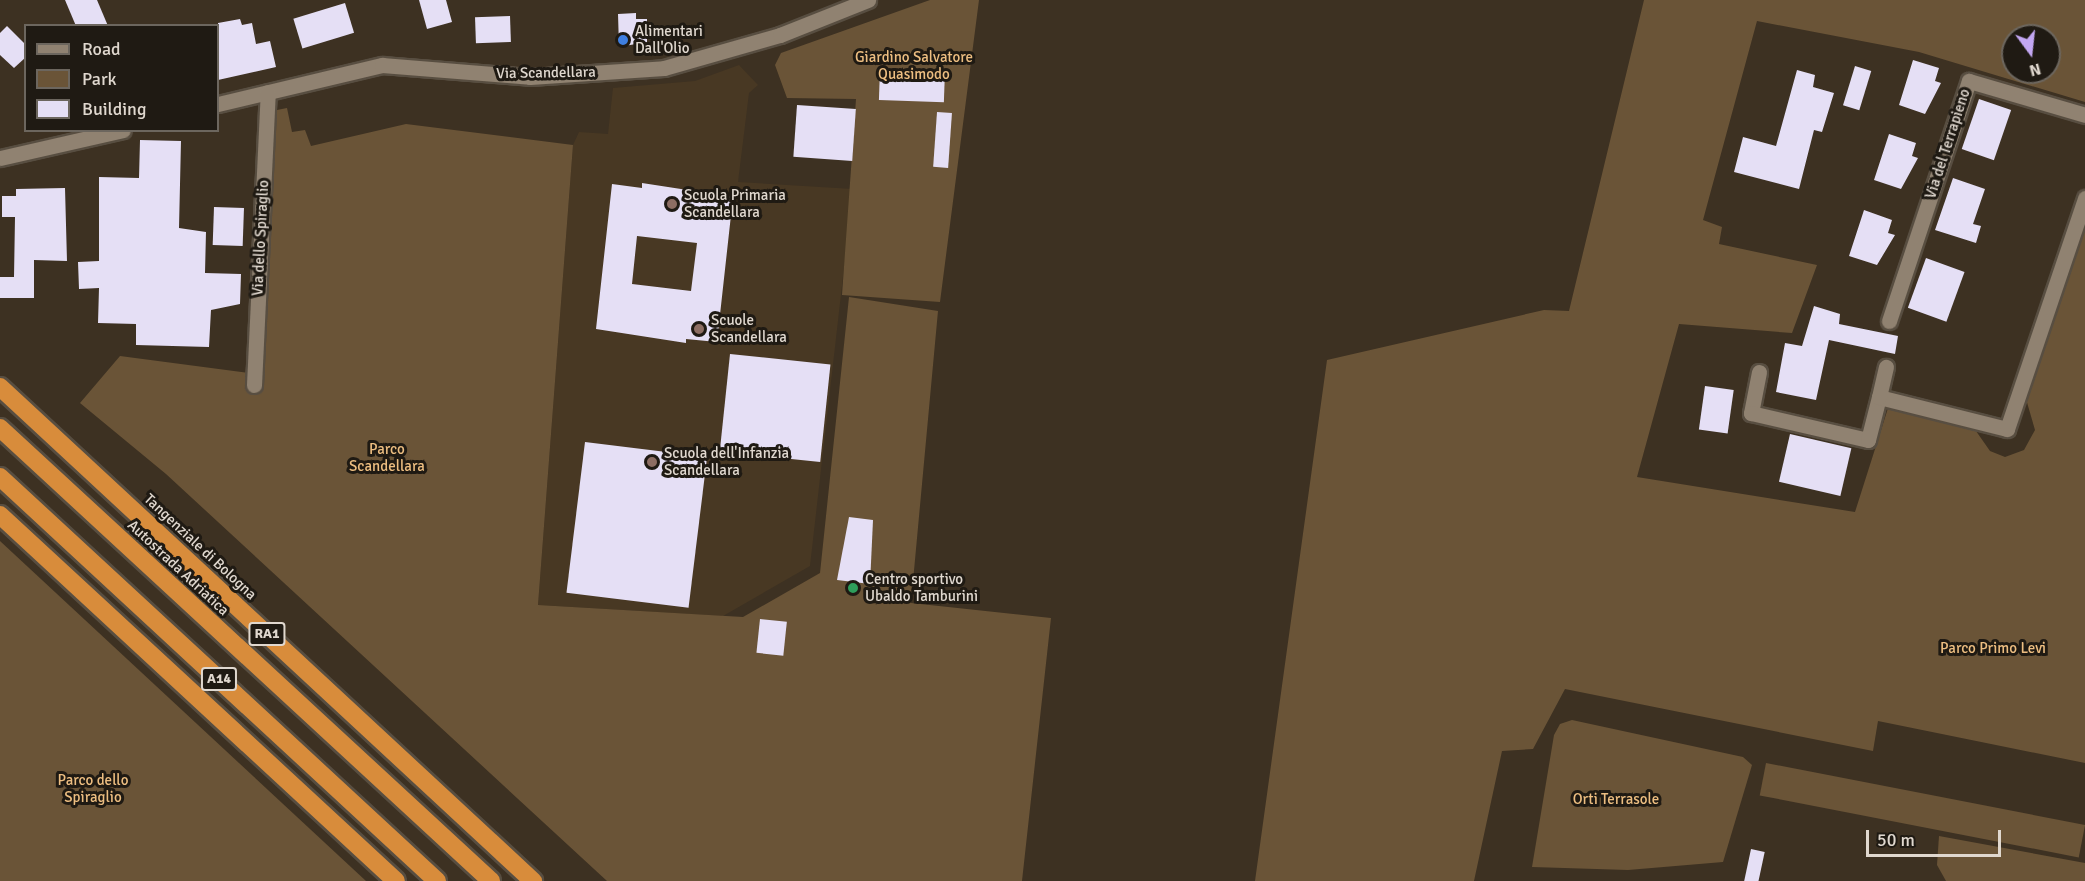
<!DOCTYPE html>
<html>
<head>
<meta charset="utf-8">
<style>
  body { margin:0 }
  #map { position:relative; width:2085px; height:881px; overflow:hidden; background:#3d3122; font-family:Signika,sans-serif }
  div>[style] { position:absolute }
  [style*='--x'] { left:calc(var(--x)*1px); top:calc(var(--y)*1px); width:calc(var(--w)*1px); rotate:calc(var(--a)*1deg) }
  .built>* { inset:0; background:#483823 }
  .green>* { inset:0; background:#6a5437; transform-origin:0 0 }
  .building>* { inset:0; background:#e5dff5; transform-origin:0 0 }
  .roads { filter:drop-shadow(2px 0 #584e41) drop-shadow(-2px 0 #584e41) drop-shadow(0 2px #584e41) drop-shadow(0 -2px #584e41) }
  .minor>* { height:15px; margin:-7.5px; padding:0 7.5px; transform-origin:7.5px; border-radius:7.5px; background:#908271 }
  .motorway>* { height:18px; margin:-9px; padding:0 9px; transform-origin:9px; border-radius:9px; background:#d88c3b }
  .dots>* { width:16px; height:16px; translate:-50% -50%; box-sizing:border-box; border:3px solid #1f1a13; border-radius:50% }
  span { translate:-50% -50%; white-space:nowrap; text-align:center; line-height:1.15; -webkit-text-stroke:6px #1f1a13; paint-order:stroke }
  .shield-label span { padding:2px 4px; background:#1f1a13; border:2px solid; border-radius:4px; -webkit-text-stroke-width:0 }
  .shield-label { font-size:14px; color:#e0d8cf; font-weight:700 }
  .poi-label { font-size:15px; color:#e0d8cf }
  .left { translate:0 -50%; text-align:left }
  .park-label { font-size:15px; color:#edbe81 }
  .street-label { font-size:15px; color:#e0d8cf }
  .legend { position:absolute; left:24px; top:24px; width:195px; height:108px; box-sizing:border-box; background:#1f1a13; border:2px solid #6c665e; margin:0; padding:8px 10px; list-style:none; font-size:18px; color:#e0d8cf }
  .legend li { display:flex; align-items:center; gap:12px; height:30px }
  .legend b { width:30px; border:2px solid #6c665e }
  .north { position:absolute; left:2001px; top:24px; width:60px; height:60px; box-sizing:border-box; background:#1f1a13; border:2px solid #6c665e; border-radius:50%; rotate:165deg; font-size:16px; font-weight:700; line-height:24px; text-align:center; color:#e0d8cf }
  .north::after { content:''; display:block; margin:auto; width:21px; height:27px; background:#c3a7f2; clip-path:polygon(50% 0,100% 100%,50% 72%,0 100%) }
  .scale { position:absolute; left:1866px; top:830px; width:135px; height:27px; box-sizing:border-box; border:3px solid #e0d8cf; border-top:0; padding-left:8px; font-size:18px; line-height:21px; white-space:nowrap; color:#e0d8cf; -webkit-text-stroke:4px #1f1a13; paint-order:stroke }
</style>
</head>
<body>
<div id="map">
  <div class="built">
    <div style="clip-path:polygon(739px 65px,758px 85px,749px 93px,738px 182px,853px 189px,810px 566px,723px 616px,538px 605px,573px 145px,579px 132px,608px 134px,613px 88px,695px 81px)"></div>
  </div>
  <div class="green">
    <div style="clip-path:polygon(930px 0,979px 0,940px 302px,842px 295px,856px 99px,787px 98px,775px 65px,781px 53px)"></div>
    <div style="clip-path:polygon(evenodd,1644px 0,2085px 0,2085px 102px,1919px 52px,1757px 21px,1703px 220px,1722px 227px,1719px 244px,1817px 265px,1792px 333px,1679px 324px,1637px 477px,1855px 512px,1889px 405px,1960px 421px,1976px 431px,1990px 451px,2005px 457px,2024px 450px,2035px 430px,2026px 399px,2085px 218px,2085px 763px,1878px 721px,1873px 751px,1565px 689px,1533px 749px,1502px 751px,1474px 881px,1255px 881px,1327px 360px,1544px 310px,1569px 311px,1644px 0,2013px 36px,2049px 36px,2049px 72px,2013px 72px,2013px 36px)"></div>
    <div style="clip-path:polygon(287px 108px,292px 132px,305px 130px,311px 146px,406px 124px,573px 145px,538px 605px,743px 617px,820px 573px,849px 297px,938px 311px,911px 603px,1051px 618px,1022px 881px,607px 881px,166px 474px,80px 403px,120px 356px,249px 373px,277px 110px)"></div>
    <div style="clip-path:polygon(0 541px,366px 881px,0 881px)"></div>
    <div style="clip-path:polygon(1572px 720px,1743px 757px,1752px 765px,1723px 862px,1628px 870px,1532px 867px,1554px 735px,1560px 724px)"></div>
    <div style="left:1766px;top:763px;width:325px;height:33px;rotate:11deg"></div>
    <div style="clip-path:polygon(1939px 836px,2085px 863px,2085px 881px,1946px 881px,1937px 865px)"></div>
  </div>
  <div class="building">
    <div style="clip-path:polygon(65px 0,97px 0,108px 26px,76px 26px)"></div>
    <div style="clip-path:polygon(419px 0,446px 0,452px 22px,427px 29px)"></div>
    <div style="left:345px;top:3px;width:31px;height:54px;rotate:73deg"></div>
    <div style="clip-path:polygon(636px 13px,636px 19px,647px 19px,647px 42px,619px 47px,618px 14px)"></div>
    <div style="left:510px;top:16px;width:26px;height:35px;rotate:88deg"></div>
    <div style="clip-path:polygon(240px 19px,242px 25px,252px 23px,256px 44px,270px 41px,276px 67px,218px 80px,218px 23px)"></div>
    <div style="clip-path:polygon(7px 26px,26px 45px,26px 57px,14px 68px,0 55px,0 33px)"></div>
    <div style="clip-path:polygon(1913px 60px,1939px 68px,1935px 81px,1941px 83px,1925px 114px,1899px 105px)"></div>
    <div style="left:1855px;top:66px;width:17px;height:41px;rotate:17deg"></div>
    <div style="left:880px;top:69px;width:65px;height:31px;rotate:2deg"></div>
    <div style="clip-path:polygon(1797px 70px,1815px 75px,1813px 87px,1834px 93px,1822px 132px,1814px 130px,1799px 189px,1734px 172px,1743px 137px,1776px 146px)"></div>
    <div style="left:1979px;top:99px;width:34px;height:53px;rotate:19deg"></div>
    <div style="left:797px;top:105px;width:59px;height:52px;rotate:4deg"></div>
    <div style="left:937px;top:112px;width:15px;height:55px;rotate:4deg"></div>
    <div style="clip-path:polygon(1889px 134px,1916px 143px,1912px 156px,1918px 158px,1901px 189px,1874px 180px)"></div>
    <div style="clip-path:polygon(140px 140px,181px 141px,179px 228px,206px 232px,205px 273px,241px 274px,240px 304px,211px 310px,209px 347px,136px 345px,136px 324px,98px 323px,99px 288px,79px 289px,78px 262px,99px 261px,99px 177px,139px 178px)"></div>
    <div style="clip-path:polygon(1953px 178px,1985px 189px,1973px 224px,1981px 226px,1976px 243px,1935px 230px)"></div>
    <div style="clip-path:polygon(evenodd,642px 183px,733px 197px,717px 342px,686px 339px,686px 343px,596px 329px,612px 184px,642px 188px,642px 183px,637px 236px,697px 243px,691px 291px,632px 284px,637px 236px)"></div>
    <div style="clip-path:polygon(65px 188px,67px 261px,34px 260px,34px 298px,0 298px,0 277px,14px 277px,15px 217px,2px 217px,2px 196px,16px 196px,16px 189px)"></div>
    <div style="left:214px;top:207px;width:30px;height:38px;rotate:2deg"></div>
    <div style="clip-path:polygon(1864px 210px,1892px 220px,1888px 233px,1895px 235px,1877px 265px,1849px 256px)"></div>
    <div style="left:1926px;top:258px;width:41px;height:53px;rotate:20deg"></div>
    <div style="clip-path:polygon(1814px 306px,1840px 314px,1839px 324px,1898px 336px,1895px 354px,1829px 340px,1816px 400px,1776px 392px,1785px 343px,1802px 346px)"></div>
    <div style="left:730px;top:354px;width:101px;height:98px;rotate:6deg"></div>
    <div style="left:1705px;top:386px;width:29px;height:44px;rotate:8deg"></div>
    <div style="left:1790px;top:434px;width:63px;height:49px;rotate:13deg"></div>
    <div style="left:585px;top:442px;width:123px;height:152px;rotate:7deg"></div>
    <div style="clip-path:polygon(849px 517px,873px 520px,870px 584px,837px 580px)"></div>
    <div style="left:760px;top:619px;width:27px;height:34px;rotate:6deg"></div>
    <div style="left:1751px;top:849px;width:14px;height:33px;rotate:12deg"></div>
  </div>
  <div class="roads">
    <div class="minor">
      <div style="--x:218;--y:104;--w:169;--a:-13.4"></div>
      <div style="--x:382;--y:65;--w:148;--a:4.6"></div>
      <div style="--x:530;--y:77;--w:134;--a:-3.8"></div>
      <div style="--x:664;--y:68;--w:121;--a:-15.9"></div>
      <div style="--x:780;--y:35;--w:95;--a:-21.7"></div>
      <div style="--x:0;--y:158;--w:126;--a:-12.8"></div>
      <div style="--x:1889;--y:321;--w:253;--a:-71.6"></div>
      <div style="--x:1969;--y:81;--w:121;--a:16.3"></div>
      <div style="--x:1759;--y:372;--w:42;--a:101"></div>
      <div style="--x:1751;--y:413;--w:120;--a:13"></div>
      <div style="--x:1868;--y:440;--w:44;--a:-75.7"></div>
      <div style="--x:1879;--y:397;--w:132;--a:14"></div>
      <div style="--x:2007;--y:429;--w:244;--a:-71.3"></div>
      <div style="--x:254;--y:385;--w:293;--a:-87.3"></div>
      <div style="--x:1879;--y:397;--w:31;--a:-77"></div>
    </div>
    <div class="motorway">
      <div style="--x:0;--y:387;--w:727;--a:42.83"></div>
      <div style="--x:0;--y:428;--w:668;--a:42.69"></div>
      <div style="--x:0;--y:477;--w:595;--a:42.75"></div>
      <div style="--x:0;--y:515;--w:539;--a:42.75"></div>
    </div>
  </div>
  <div class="dots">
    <div style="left:623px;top:40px;background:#3f7fe0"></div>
    <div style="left:672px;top:204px;background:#8d6e63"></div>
    <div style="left:699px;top:329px;background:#8d6e63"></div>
    <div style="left:652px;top:462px;background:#8d6e63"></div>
    <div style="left:853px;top:588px;background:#2e9e5b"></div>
  </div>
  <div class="shield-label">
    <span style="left:267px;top:634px">RA1</span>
    <span style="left:219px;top:679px">A14</span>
  </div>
  <div class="poi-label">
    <span class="left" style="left:635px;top:40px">Alimentari<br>Dall'Olio</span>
    <span class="left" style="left:684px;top:204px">Scuola Primaria<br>Scandellara</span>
    <span class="left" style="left:711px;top:329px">Scuole<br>Scandellara</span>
    <span class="left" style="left:664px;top:462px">Scuola dell'Infanzia<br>Scandellara</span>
    <span class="left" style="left:865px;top:588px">Centro sportivo<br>Ubaldo Tamburini</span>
  </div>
  <div class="park-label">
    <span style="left:914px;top:66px">Giardino Salvatore<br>Quasimodo</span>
    <span style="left:387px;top:458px">Parco<br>Scandellara</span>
    <span style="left:1993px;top:649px">Parco Primo Levi</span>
    <span style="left:93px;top:789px">Parco dello<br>Spiraglio</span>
    <span style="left:1616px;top:800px">Orti Terrasole</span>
  </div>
  <div class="street-label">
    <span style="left:546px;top:73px;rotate:-1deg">Via Scandellara</span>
    <span style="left:1948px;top:144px;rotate:-72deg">Via del Terrapieno</span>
    <span style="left:261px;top:238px;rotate:-87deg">Via dello Spiraglio</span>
    <span style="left:200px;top:547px;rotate:43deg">Tangenziale di Bologna</span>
    <span style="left:178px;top:568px;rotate:43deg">Autostrada Adriatica</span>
  </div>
  <ul class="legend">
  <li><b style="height:8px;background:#908271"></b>Road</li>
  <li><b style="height:16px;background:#6a5437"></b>Park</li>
  <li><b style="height:16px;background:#e5dff5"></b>Building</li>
  </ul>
  <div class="north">N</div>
  <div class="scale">50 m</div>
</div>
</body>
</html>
